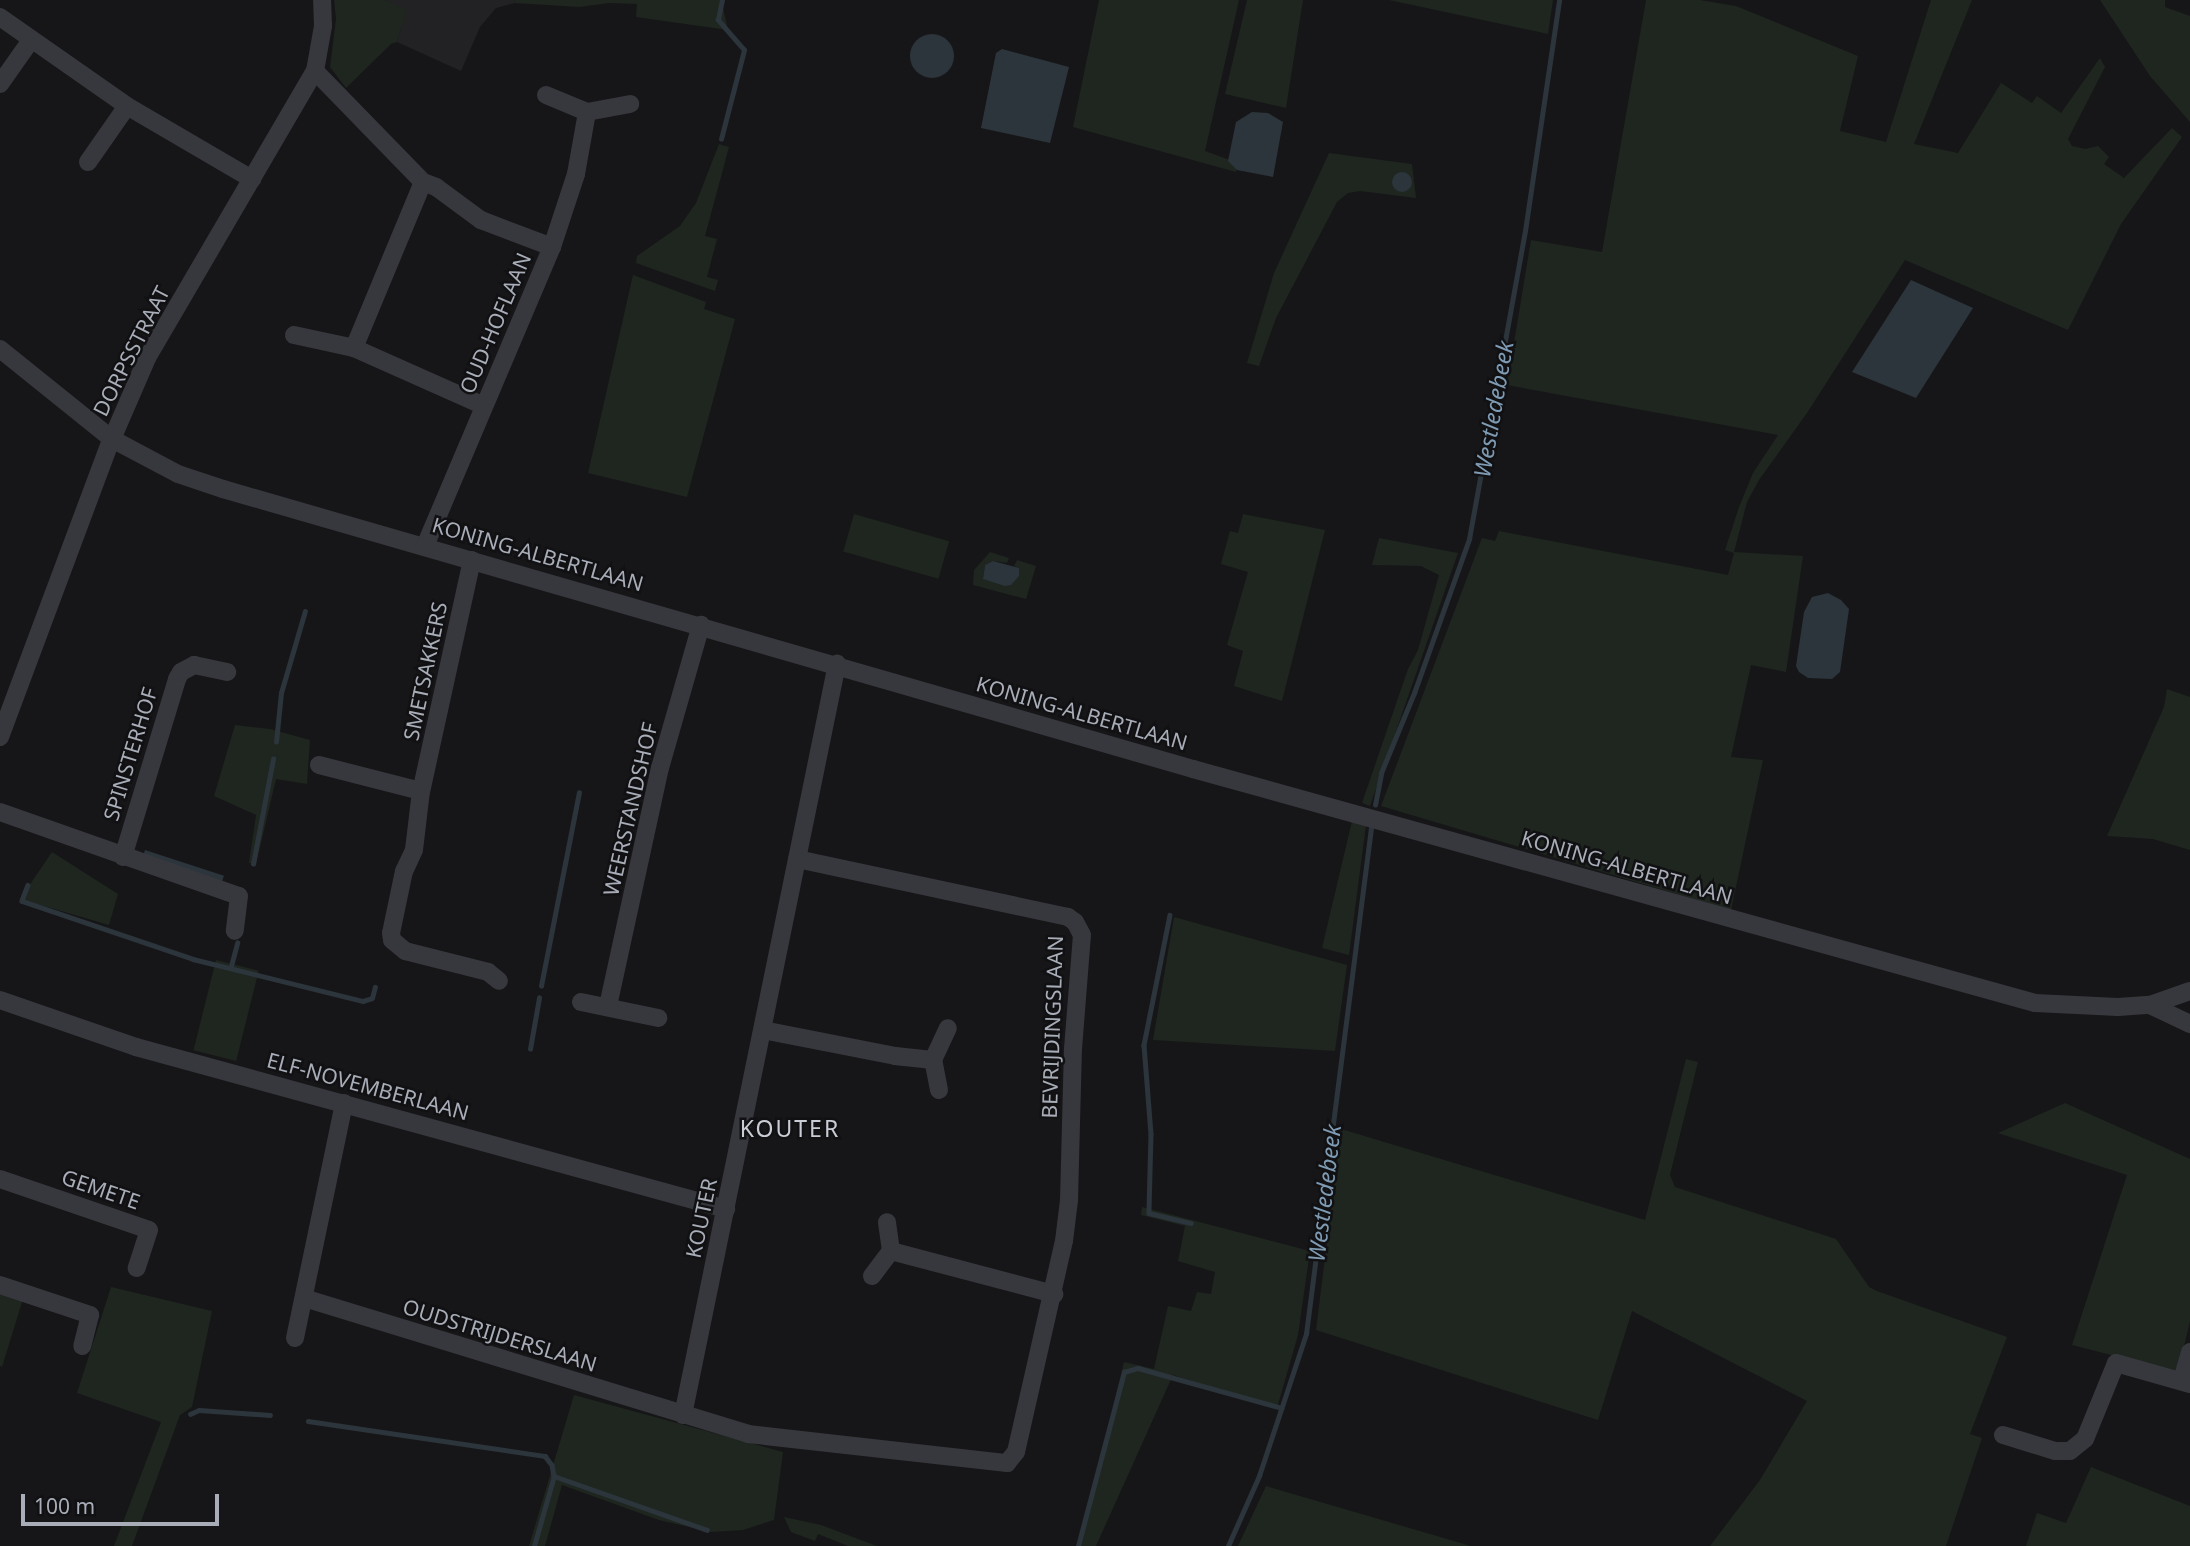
<!DOCTYPE html>
<html>
<head>
<meta charset="utf-8">
<style>
  body { margin:0 }
  #map { position:relative; width:2190px; height:1546px; overflow:hidden; background:#161618; font-family:"Noto Sans",sans-serif }
  div>[style] { position:absolute }
  [style*='--x'] { left:calc(var(--x)*1px); top:calc(var(--y)*1px); width:calc(var(--w)*1px); rotate:calc(var(--a)*1deg) }
  .built>* { inset:0; background:#222225 }
  .green>* { inset:0; background:#1e261f; transform-origin:0 0 }
  .water>* { inset:0; background:#2c353c; transform-origin:0 0 }
  .round { border-radius:50% }
  .stream>* { height:4.5px; margin:-2.25px; padding:0 2.25px; transform-origin:2.25px; border-radius:2.25px; background:#2c353c }
  .minor>* { height:18px; margin:-9px; padding:0 9px; transform-origin:9px; border-radius:9px; background:#37383d }
  span { translate:-50% -50%; white-space:nowrap; text-align:center; line-height:1.15; -webkit-text-stroke:5px #111113; paint-order:stroke }
  .street-label { font-size:21px; color:#a8adb8 }
  .water-label { font-size:23px; color:#7f9bb3; font-style:italic }
  .neighbourhood-label { font-size:23px; color:#c9ccd4; letter-spacing:2px }
  .scale { position:absolute; left:21px; top:1494px; width:198px; height:32px; box-sizing:border-box; border:4px solid #a8adb8; border-top:0; padding-left:9px; font-size:21px; line-height:24px; white-space:nowrap; color:#a8adb8; -webkit-text-stroke:5px #111113; paint-order:stroke }
</style>
</head>
<body>
<div id="map">
  <div class="built">
    <div style="clip-path:polygon(385px 0,514px 0,515px 3px,496px 8px,480px 27px,461px 71px,397px 42px,406px 11px)"></div>
  </div>
  <div class="green">
    <div style="clip-path:polygon(334px 0,385px 0,407px 10px,397px 42px,391px 44px,346px 88px,330px 67px,336px 19px)"></div>
    <div style="clip-path:polygon(514px 0,725px 0,723px 8px,728px 30px,636px 17px,637px 4px,609px 3px,579px 7px,515px 3px)"></div>
    <div style="clip-path:polygon(1099px 0,1239px 0,1205px 151px,1238px 163px,1236px 172px,1073px 127px)"></div>
    <div style="clip-path:polygon(1247px 0,1303px 0,1286px 108px,1225px 94px)"></div>
    <div style="clip-path:polygon(1389px 0,1553px 0,1548px 34px)"></div>
    <div style="clip-path:polygon(1646px 0,1700px 0,1736px 6px,1858px 56px,1840px 131px,1886px 142px,1931px 0,1972px 0,1914px 144px,1958px 153px,2001px 83px,2032px 103px,2037px 96px,2061px 113px,2100px 58px,2105px 67px,2068px 139px,2072px 146px,2085px 149px,2098px 146px,2109px 157px,2104px 164px,2124px 178px,2172px 128px,2182px 137px,2121px 224px,2068px 330px,1905px 260px,1807px 413px,1759px 480px,1747px 502px,1734px 552px,1803px 556px,1786px 672px,1751px 665px,1731px 757px,1763px 760px,1731px 910px,1381px 806px,1482px 538px,1495px 541px,1499px 531px,1728px 575px,1734px 553px,1725px 550px,1739px 507px,1753px 473px,1778px 435px,1507px 385px,1531px 240px,1602px 252px)"></div>
    <div style="clip-path:polygon(2100px 0,2165px 0,2165px 7px,2190px 16px,2190px 122px,2150px 76px)"></div>
    <div style="clip-path:polygon(719px 144px,729px 147px,705px 236px,717px 239px,707px 277px,718px 280px,715px 291px,636px 263px,637px 256px,680px 226px,696px 203px)"></div>
    <div style="clip-path:polygon(1329px 153px,1412px 164px,1416px 198px,1360px 191px,1348px 193px,1337px 202px,1276px 318px,1259px 366px,1247px 363px,1274px 273px)"></div>
    <div style="clip-path:polygon(633px 275px,706px 302px,704px 309px,735px 319px,687px 497px,588px 473px)"></div>
    <div style="left:854px;top:514px;width:99px;height:39px;rotate:16deg"></div>
    <div style="clip-path:polygon(1243px 514px,1325px 530px,1282px 701px,1234px 686px,1243px 651px,1227px 645px,1248px 572px,1221px 564px,1230px 531px,1238px 533px)"></div>
    <div style="clip-path:polygon(1379px 538px,1458px 553px,1370px 806px,1362px 803px,1408px 669px,1418px 650px,1439px 575px,1421px 566px,1372px 565px)"></div>
    <div style="clip-path:polygon(990px 552px,1009px 558px,1007px 563px,993px 561px,985px 565px,983px 579px,1019px 569px,1014px 566px,1017px 560px,1036px 566px,1026px 599px,973px 585px,974px 570px)"></div>
    <div style="clip-path:polygon(2167px 689px,2190px 697px,2190px 850px,2153px 839px,2107px 836px,2164px 707px)"></div>
    <div style="clip-path:polygon(235px 725px,270px 729px,310px 740px,307px 784px,276px 779px,256px 864px,249px 863px,256px 815px,214px 796px)"></div>
    <div style="clip-path:polygon(1352px 821px,1366px 825px,1349px 955px,1322px 948px)"></div>
    <div style="clip-path:polygon(52px 852px,118px 894px,109px 925px,20px 899px)"></div>
    <div style="clip-path:polygon(1174px 917px,1347px 965px,1335px 1051px,1153px 1040px)"></div>
    <div style="left:216px;top:960px;width:44px;height:93px;rotate:14deg"></div>
    <div style="clip-path:polygon(1686px 1059px,1698px 1062px,1670px 1175px,1675px 1187px,1836px 1239px,1869px 1287px,1877px 1291px,2007px 1337px,1970px 1434px,1982px 1438px,1946px 1546px,1710px 1546px,1760px 1480px,1807px 1401px,1632px 1311px,1598px 1420px,1316px 1330px,1341px 1129px,1645px 1220px)"></div>
    <div style="clip-path:polygon(2065px 1103px,2190px 1159px,2190px 1321px,2178px 1372px,2072px 1345px,2127px 1175px,1998px 1133px)"></div>
    <div style="clip-path:polygon(1142px 1207px,1310px 1251px,1298px 1335px,1277px 1408px,1173px 1375px,1096px 1546px,1079px 1546px,1124px 1362px,1154px 1369px,1168px 1306px,1191px 1311px,1197px 1292px,1211px 1294px,1215px 1272px,1178px 1261px,1185px 1226px,1141px 1215px)"></div>
    <div style="clip-path:polygon(111px 1287px,212px 1311px,192px 1407px,180px 1415px,132px 1546px,114px 1546px,161px 1422px,77px 1393px)"></div>
    <div style="clip-path:polygon(0 1291px,23px 1299px,2px 1367px,0 1366px)"></div>
    <div style="clip-path:polygon(574px 1395px,783px 1452px,774px 1520px,743px 1530px,711px 1532px,659px 1520px,562px 1485px,545px 1546px,529px 1546px)"></div>
    <div style="clip-path:polygon(2091px 1467px,2190px 1506px,2190px 1546px,2026px 1546px,2037px 1513px,2066px 1523px)"></div>
    <div style="clip-path:polygon(1266px 1486px,1471px 1546px,1238px 1546px)"></div>
    <div style="clip-path:polygon(784px 1517px,821px 1525px,877px 1546px,848px 1546px,818px 1534px,815px 1541px,791px 1532px)"></div>
  </div>
  <div class="water">
    <div class="round" style="left:910px;top:34px;width:44px;height:44px"></div>
    <div style="clip-path:polygon(1002px 49px,1069px 67px,1050px 143px,981px 128px,996px 53px)"></div>
    <div style="clip-path:polygon(1252px 112px,1268px 113px,1283px 122px,1273px 177px,1237px 170px,1228px 161px,1236px 122px)"></div>
    <div class="round" style="left:1392px;top:172px;width:20px;height:20px"></div>
    <div style="clip-path:polygon(1911px 280px,1973px 308px,1916px 398px,1852px 372px)"></div>
    <div style="clip-path:polygon(993px 561px,1019px 568px,1019px 576px,1011px 585px,1005px 586px,983px 579px,985px 565px)"></div>
    <div style="clip-path:polygon(1828px 593px,1841px 600px,1849px 609px,1840px 672px,1832px 679px,1808px 678px,1799px 672px,1796px 666px,1804px 612px,1812px 597px)"></div>
    <div style="left:145px;top:850px;width:83px;height:6px;rotate:18deg"></div>
  </div>
  <div class="stream">
    <div style="--x:721;--y:139;--w:92;--a:-75.5"></div>
    <div style="--x:744;--y:50;--w:40;--a:-131"></div>
    <div style="--x:718;--y:20;--w:20;--a:-79"></div>
    <div style="--x:276;--y:742;--w:49;--a:-84.2"></div>
    <div style="--x:281;--y:693;--w:85;--a:-73.7"></div>
    <div style="--x:1375;--y:805;--w:33;--a:-79"></div>
    <div style="--x:1381;--y:773;--w:87;--a:-67.6"></div>
    <div style="--x:1414;--y:693;--w:164;--a:-70.3"></div>
    <div style="--x:1469;--y:539;--w:313;--a:-79.7"></div>
    <div style="--x:1525;--y:231;--w:233;--a:-81.6"></div>
    <div style="--x:253;--y:864;--w:107;--a:-79.2"></div>
    <div style="--x:28;--y:885;--w:17;--a:111"></div>
    <div style="--x:22;--y:901;--w:181;--a:18.7"></div>
    <div style="--x:193;--y:959;--w:175;--a:13.9"></div>
    <div style="--x:363;--y:1001;--w:9;--a:-18"></div>
    <div style="--x:372;--y:998;--w:11;--a:-75"></div>
    <div style="--x:1170;--y:915;--w:133;--a:101.3"></div>
    <div style="--x:1144;--y:1045;--w:89;--a:85.5"></div>
    <div style="--x:1151;--y:1134;--w:79;--a:91.5"></div>
    <div style="--x:1149;--y:1213;--w:43;--a:13.4"></div>
    <div style="--x:231;--y:966;--w:24;--a:-75"></div>
    <div style="--x:541;--y:986;--w:197;--a:-78.9"></div>
    <div style="--x:530;--y:1049;--w:52;--a:-80"></div>
    <div style="--x:190;--y:1414;--w:10;--a:-24"></div>
    <div style="--x:199;--y:1410;--w:71;--a:4"></div>
    <div style="--x:308;--y:1421;--w:240;--a:8.4"></div>
    <div style="--x:545;--y:1456;--w:11;--a:52"></div>
    <div style="--x:552;--y:1465;--w:11;--a:80"></div>
    <div style="--x:534;--y:1546;--w:73;--a:-74.1"></div>
    <div style="--x:554;--y:1476;--w:162;--a:19.4"></div>
    <div style="--x:1078;--y:1546;--w:180;--a:-75.2"></div>
    <div style="--x:1124;--y:1372;--w:15;--a:-16"></div>
    <div style="--x:1138;--y:1368;--w:149;--a:15.5"></div>
    <div style="--x:1228;--y:1546;--w:77;--a:-66.1"></div>
    <div style="--x:1259;--y:1476;--w:150;--a:-71.7"></div>
    <div style="--x:1306;--y:1334;--w:510;--a:-82.68"></div>
  </div>
  <div class="minor">
    <div style="--x:0;--y:17;--w:155;--a:35"></div>
    <div style="--x:127;--y:106;--w:145;--a:30.3"></div>
    <div style="--x:315;--y:71;--w:155;--a:45.8"></div>
    <div style="--x:423;--y:182;--w:14;--a:21"></div>
    <div style="--x:436;--y:187;--w:56;--a:36.3"></div>
    <div style="--x:481;--y:220;--w:76;--a:20.8"></div>
    <div style="--x:0;--y:84;--w:54;--a:-54.8"></div>
    <div style="--x:546;--y:95;--w:44;--a:22.5"></div>
    <div style="--x:587;--y:112;--w:44;--a:-10.5"></div>
    <div style="--x:88;--y:162;--w:68;--a:-55.1"></div>
    <div style="--x:423;--y:182;--w:180;--a:112.6"></div>
    <div style="--x:354;--y:348;--w:142;--a:24"></div>
    <div style="--x:294;--y:335;--w:61;--a:12.2"></div>
    <div style="--x:0;--y:349;--w:144;--a:38.8"></div>
    <div style="--x:112;--y:439;--w:75;--a:27.9"></div>
    <div style="--x:178;--y:474;--w:47;--a:18.4"></div>
    <div style="--x:223;--y:489;--w:1010;--a:16.1"></div>
    <div style="--x:1193;--y:769;--w:874;--a:15.53"></div>
    <div style="--x:2035;--y:1003;--w:83;--a:2.8"></div>
    <div style="--x:2118;--y:1007;--w:32;--a:-4"></div>
    <div style="--x:2150;--y:1005;--w:42;--a:-19.3"></div>
    <div style="--x:425;--y:546;--w:325;--a:-67"></div>
    <div style="--x:552;--y:247;--w:77;--a:-71.8"></div>
    <div style="--x:576;--y:174;--w:63;--a:-79.9"></div>
    <div style="--x:472;--y:560;--w:237;--a:102.4"></div>
    <div style="--x:421;--y:791;--w:59;--a:96.8"></div>
    <div style="--x:414;--y:850;--w:23;--a:115"></div>
    <div style="--x:404;--y:871;--w:63;--a:101.8"></div>
    <div style="--x:391;--y:933;--w:7;--a:82"></div>
    <div style="--x:392;--y:940;--w:17;--a:40"></div>
    <div style="--x:405;--y:951;--w:86;--a:14.2"></div>
    <div style="--x:488;--y:972;--w:14;--a:39"></div>
    <div style="--x:0;--y:737;--w:311;--a:-69.5"></div>
    <div style="--x:109;--y:446;--w:96;--a:-66.6"></div>
    <div style="--x:147;--y:358;--w:333;--a:-59.7"></div>
    <div style="--x:315;--y:71;--w:46;--a:-79.9"></div>
    <div style="--x:323;--y:26;--w:26;--a:-92"></div>
    <div style="--x:319;--y:765;--w:105;--a:14.3"></div>
    <div style="--x:0;--y:812;--w:253;--a:19.4"></div>
    <div style="--x:239;--y:896;--w:35;--a:97"></div>
    <div style="--x:123;--y:857;--w:186;--a:-73.1"></div>
    <div style="--x:177;--y:679;--w:8;--a:-60"></div>
    <div style="--x:181;--y:672;--w:15;--a:-28"></div>
    <div style="--x:194;--y:665;--w:34;--a:12"></div>
    <div style="--x:0;--y:1000;--w:144;--a:19.1"></div>
    <div style="--x:136;--y:1047;--w:612;--a:15.35"></div>
    <div style="--x:581;--y:1002;--w:79;--a:11.7"></div>
    <div style="--x:2150;--y:1005;--w:44;--a:25.4"></div>
    <div style="--x:608;--y:1006;--w:244;--a:-77.7"></div>
    <div style="--x:660;--y:768;--w:149;--a:-74"></div>
    <div style="--x:763;--y:1030;--w:135;--a:11.1"></div>
    <div style="--x:895;--y:1056;--w:38;--a:6"></div>
    <div style="--x:939;--y:1090;--w:31;--a:-101"></div>
    <div style="--x:933;--y:1060;--w:35;--a:-65"></div>
    <div style="--x:0;--y:1179;--w:157;--a:18.9"></div>
    <div style="--x:149;--y:1230;--w:40;--a:108"></div>
    <div style="--x:891;--y:1251;--w:169;--a:14.8"></div>
    <div style="--x:872;--y:1276;--w:31;--a:-53"></div>
    <div style="--x:891;--y:1251;--w:29;--a:-98"></div>
    <div style="--x:0;--y:1285;--w:95;--a:18.4"></div>
    <div style="--x:90;--y:1315;--w:32;--a:104"></div>
    <div style="--x:304;--y:1298;--w:464;--a:17"></div>
    <div style="--x:748;--y:1434;--w:261;--a:6.4"></div>
    <div style="--x:1007;--y:1463;--w:14;--a:-51"></div>
    <div style="--x:1016;--y:1452;--w:216;--a:-77.2"></div>
    <div style="--x:1064;--y:1241;--w:41;--a:-83"></div>
    <div style="--x:1069;--y:1200;--w:151;--a:-88.5"></div>
    <div style="--x:1073;--y:1049;--w:114;--a:-85.5"></div>
    <div style="--x:1082;--y:935;--w:15;--a:-118"></div>
    <div style="--x:1075;--y:922;--w:9;--a:-144"></div>
    <div style="--x:1068;--y:917;--w:277;--a:-167.9"></div>
    <div style="--x:295;--y:1338;--w:240;--a:-78.2"></div>
    <div style="--x:2182;--y:1380;--w:29;--a:-74"></div>
    <div style="--x:683;--y:1415;--w:767;--a:-78.41"></div>
    <div style="--x:2003;--y:1435;--w:54;--a:17.1"></div>
    <div style="--x:2055;--y:1451;--w:15;--a:0"></div>
    <div style="--x:2070;--y:1451;--w:19;--a:-39"></div>
    <div style="--x:2085;--y:1439;--w:82;--a:-67.8"></div>
    <div style="--x:2116;--y:1363;--w:77;--a:15.8"></div>
  </div>
  <div class="street-label">
    <span style="left:495px;top:323px;rotate:-67deg">OUD-HOFLAAN</span>
    <span style="left:131px;top:351px;rotate:-63deg">DORPSSTRAAT</span>
    <span style="left:538px;top:554px;rotate:16deg">KONING-ALBERTLAAN</span>
    <span style="left:425px;top:671px;rotate:-78deg">SMETSAKKERS</span>
    <span style="left:1082px;top:713px;rotate:16deg">KONING-ALBERTLAAN</span>
    <span style="left:130px;top:754px;rotate:-73deg">SPINSTERHOF</span>
    <span style="left:630px;top:809px;rotate:-77deg">WEERSTANDSHOF</span>
    <span style="left:1627px;top:867px;rotate:16deg">KONING-ALBERTLAAN</span>
    <span style="left:1052px;top:1027px;rotate:-88deg">BEVRIJDINGSLAAN</span>
    <span style="left:368px;top:1086px;rotate:15deg">ELF-NOVEMBERLAAN</span>
    <span style="left:101px;top:1189px;rotate:19deg">GEMETE</span>
    <span style="left:701px;top:1218px;rotate:-78deg">KOUTER</span>
    <span style="left:500px;top:1335px;rotate:17deg">OUDSTRIJDERSLAAN</span>
  </div>
  <div class="water-label">
    <span style="left:1493px;top:409px;rotate:-80deg">Westledebeek</span>
    <span style="left:1324px;top:1193px;rotate:-83deg">Westledebeek</span>
  </div>
  <div class="neighbourhood-label">
    <span style="left:790px;top:1128px">KOUTER</span>
  </div>
  <div class="scale">100 m</div>
</div>
</body>
</html>
